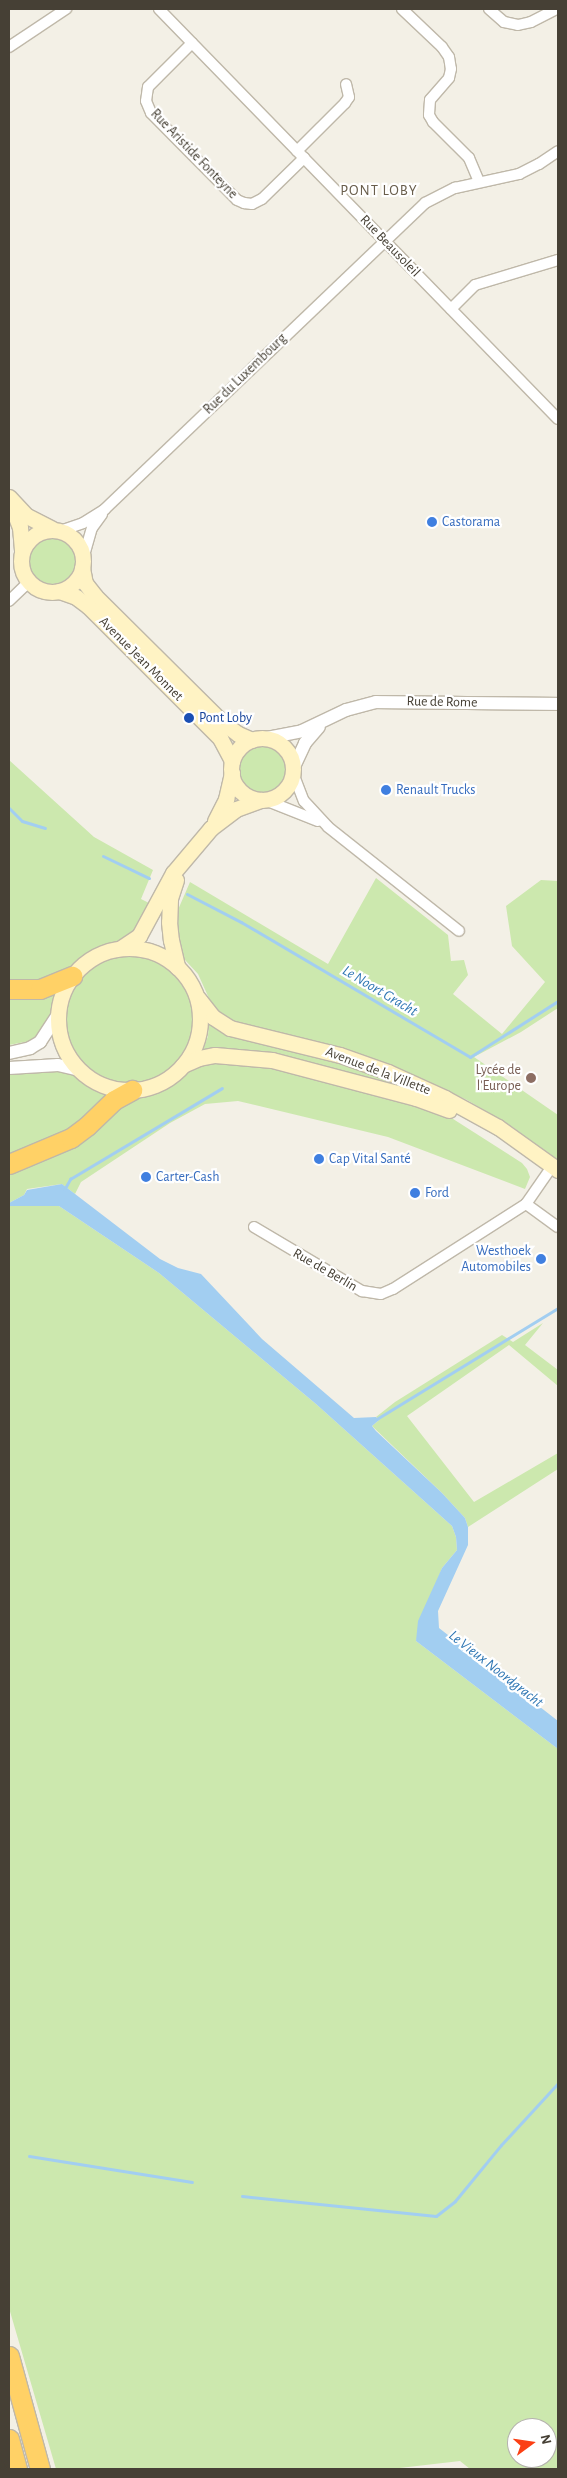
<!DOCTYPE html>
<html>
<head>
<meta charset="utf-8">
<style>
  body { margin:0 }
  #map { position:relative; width:567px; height:2478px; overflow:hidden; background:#f3f0e6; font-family:"Alegreya Sans",sans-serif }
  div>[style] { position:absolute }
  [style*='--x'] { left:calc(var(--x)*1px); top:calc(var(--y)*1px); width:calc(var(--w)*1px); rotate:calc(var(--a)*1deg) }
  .green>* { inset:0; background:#cce8ae }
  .round { border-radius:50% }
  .water>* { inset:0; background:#a2cef1 }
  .stream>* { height:3px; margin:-1.5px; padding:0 1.5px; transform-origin:1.5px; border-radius:1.5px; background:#a2cef1 }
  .roads { filter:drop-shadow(1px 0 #bfb8a9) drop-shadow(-1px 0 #bfb8a9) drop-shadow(0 1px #bfb8a9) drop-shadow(0 -1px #bfb8a9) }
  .minor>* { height:10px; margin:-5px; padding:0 5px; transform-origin:5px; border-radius:5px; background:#fff }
  .tertiary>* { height:12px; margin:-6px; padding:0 6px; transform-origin:6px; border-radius:6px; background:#fff }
  .secondary>* { height:15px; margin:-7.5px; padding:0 7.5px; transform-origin:7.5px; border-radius:7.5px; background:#fff3c4 }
  .secondary>.ring { margin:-7.5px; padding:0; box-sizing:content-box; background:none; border:15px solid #fff3c4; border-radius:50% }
  .motorway>* { height:19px; margin:-9.5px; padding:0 9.5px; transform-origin:9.5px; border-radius:9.5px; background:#ffd166 }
  .dots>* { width:14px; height:14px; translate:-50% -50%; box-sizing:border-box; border:2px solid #fff; border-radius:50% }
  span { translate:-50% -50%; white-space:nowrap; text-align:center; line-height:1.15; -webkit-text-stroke:4.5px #fff; paint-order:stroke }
  .street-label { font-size:14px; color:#464035 }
  .shop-label { font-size:14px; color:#366cbe }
  .left { translate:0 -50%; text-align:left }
  .right { translate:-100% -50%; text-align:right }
  .transit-label { font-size:14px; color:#164399 }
  .education-label { font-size:14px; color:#785e54 }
  .neighbourhood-label { font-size:15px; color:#695e4c; letter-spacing:1px }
  .water-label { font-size:15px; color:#2e76b3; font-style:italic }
  .frame { position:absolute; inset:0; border:10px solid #464035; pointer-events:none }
  .north { position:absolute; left:507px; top:2418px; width:50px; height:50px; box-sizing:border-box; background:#fff; border:1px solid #b5b3ae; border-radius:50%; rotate:76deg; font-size:14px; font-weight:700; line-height:20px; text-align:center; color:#464035 }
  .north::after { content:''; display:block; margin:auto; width:18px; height:22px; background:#fb4015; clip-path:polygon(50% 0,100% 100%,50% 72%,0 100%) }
</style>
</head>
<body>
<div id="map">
  <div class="green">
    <div class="round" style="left:28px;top:536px;width:48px;height:48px"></div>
    <div class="round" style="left:239px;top:745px;width:48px;height:48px"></div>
    <div style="clip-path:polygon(9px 760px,94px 837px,153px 870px,141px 899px,151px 904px,133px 935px,123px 941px,95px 949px,80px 958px,68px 971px,39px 981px,9px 982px)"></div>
    <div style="clip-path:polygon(376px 878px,448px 935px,451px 961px,464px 960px,468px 975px,453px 994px,502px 1034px,545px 982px,512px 946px,506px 906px,541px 880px,558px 881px,558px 1008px,521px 1032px,474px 1057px,558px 1115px,558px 1162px,514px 1128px,467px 1100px,408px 1073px,343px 1049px,238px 1027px,219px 1014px,212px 1005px,198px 974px,185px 960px,176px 939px,174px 919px,190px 882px,328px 964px)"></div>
    <div class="round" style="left:65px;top:955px;width:128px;height:128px"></div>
    <div style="clip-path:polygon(55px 990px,49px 1018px,39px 1035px,30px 1041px,9px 1045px,9px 993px)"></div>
    <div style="clip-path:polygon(209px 1018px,338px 1060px,422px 1091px,203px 1050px,208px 1036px)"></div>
    <div style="clip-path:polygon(209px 1061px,261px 1064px,351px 1088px,450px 1117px,522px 1163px,527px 1169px,530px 1177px,525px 1189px,388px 1137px,238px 1101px,205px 1104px,170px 1123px,81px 1182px,75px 1194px,62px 1184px,27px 1189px,24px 1195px,9px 1203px,9px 1173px,117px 1106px,138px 1096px,159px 1091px,200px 1064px)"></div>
    <div style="clip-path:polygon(59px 1070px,73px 1073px,90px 1086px,112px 1093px,76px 1127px,9px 1158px,9px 1074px)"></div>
    <div style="clip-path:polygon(evenodd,9px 1206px,59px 1206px,159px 1273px,316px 1404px,452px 1526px,456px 1537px,457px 1550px,442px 1568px,416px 1641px,558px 1749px,558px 2469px,470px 2469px,460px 2461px,391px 2469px,56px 2469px,9px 2308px,9px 1206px,517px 2428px,547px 2428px,547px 2458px,517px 2458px,517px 2428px)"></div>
    <div style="clip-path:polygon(543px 1323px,525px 1345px,558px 1370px,558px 1386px,509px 1345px,407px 1416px,474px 1502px,558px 1453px,558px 1469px,468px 1527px,465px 1518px,442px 1493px,372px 1426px,379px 1420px,376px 1417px,395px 1402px,502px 1335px,513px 1342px)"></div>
  </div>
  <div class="water">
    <div style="clip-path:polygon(62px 1184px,160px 1259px,178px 1268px,201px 1274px,262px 1339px,354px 1418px,376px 1417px,379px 1420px,372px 1426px,376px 1431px,442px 1493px,465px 1518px,468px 1527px,468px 1545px,438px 1611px,439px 1628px,558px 1721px,558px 1749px,416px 1641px,418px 1621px,442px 1568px,457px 1550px,456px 1537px,452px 1526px,316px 1404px,159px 1273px,59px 1206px,9px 1206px,9px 1203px,24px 1195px,27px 1190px)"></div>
  </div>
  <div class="stream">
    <div style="--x:9;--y:808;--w:18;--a:45"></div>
    <div style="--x:22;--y:821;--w:24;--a:17"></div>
    <div style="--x:103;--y:856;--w:51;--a:25.6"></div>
    <div style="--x:187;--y:894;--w:61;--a:27.4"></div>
    <div style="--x:241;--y:922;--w:266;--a:30.5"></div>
    <div style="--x:470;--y:1057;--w:104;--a:-32.5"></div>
    <div style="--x:64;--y:1190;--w:13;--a:-61"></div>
    <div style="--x:70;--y:1179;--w:177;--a:-30.9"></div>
    <div style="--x:375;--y:1420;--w:215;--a:-31.5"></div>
    <div style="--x:29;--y:2156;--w:165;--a:9.1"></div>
    <div style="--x:242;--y:2196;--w:195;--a:5.9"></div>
    <div style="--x:436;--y:2216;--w:24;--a:-38"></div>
    <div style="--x:455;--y:2201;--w:72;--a:-50.6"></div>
    <div style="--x:501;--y:2145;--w:84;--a:-47.4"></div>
  </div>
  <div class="roads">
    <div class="minor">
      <div style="--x:159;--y:9;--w:572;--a:45.78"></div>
      <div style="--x:402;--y:9;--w:55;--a:43.5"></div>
      <div style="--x:442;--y:47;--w:12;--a:55"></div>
      <div style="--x:449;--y:57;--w:12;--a:81"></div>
      <div style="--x:451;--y:69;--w:9;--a:103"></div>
      <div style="--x:449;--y:78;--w:29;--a:131"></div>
      <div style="--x:430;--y:100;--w:15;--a:94"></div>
      <div style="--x:429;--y:115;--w:8;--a:60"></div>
      <div style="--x:433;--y:122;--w:51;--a:45"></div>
      <div style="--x:469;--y:158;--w:26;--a:67"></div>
      <div style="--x:489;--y:9;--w:20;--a:41"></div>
      <div style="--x:504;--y:22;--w:14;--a:12"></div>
      <div style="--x:518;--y:25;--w:13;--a:-13"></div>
      <div style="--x:531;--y:22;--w:28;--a:-27"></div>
      <div style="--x:192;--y:43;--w:62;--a:135"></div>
      <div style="--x:148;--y:87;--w:14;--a:98"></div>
      <div style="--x:146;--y:101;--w:13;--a:67"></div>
      <div style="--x:151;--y:113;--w:122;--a:45.3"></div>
      <div style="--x:237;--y:200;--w:8;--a:23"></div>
      <div style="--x:244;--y:203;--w:8;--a:7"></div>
      <div style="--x:252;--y:204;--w:11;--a:-27"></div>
      <div style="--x:262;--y:199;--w:59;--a:-44.3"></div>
      <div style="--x:9;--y:47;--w:69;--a:-33.7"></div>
      <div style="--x:297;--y:151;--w:68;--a:-45"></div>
      <div style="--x:345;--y:103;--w:7;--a:-56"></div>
      <div style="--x:349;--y:97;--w:13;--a:-103"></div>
      <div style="--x:451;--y:309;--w:34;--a:-45"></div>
      <div style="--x:475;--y:285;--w:87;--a:-16.8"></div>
      <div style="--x:60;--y:531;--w:24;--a:-19"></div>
      <div style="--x:83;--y:523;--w:26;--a:-32"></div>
      <div style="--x:105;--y:509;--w:443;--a:-43.7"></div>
      <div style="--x:425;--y:203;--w:34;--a:-27"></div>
      <div style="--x:455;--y:188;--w:66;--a:-12.3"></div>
      <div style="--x:519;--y:174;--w:22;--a:-27"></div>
      <div style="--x:539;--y:164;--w:23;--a:-34"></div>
      <div style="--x:83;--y:559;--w:32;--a:-74"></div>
      <div style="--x:92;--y:528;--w:17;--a:-54"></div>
      <div style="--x:9;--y:601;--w:28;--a:-44"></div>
      <div style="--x:293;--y:773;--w:30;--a:69"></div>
      <div style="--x:304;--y:801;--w:35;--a:47"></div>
      <div style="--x:328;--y:827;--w:167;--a:38.4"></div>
      <div style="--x:265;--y:800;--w:57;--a:21.6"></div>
      <div style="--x:526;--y:1204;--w:39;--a:36"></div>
      <div style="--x:254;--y:1227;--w:126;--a:30.7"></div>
      <div style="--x:362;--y:1291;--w:19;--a:9"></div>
      <div style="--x:381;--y:1294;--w:13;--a:-23"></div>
      <div style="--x:393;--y:1289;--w:158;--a:-32.6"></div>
      <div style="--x:526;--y:1204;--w:47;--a:-55.3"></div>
    </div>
    <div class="tertiary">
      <div style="--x:267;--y:738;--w:36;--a:-11"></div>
      <div style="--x:302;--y:731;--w:49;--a:-25.5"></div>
      <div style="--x:346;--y:710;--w:31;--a:-15"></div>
      <div style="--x:376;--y:702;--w:182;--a:0.6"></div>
      <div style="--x:293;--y:769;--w:29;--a:-65"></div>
      <div style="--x:305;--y:743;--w:21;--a:-49"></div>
      <div style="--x:9;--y:1053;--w:22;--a:-13"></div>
      <div style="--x:30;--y:1048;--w:12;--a:-31"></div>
      <div style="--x:40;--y:1042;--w:35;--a:-57"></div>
      <div style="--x:9;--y:1068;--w:49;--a:-3.5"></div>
      <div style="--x:58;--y:1065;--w:23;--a:13"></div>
    </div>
    <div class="secondary">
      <div style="--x:9;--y:497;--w:26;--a:47"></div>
      <div style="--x:27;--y:516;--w:28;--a:27"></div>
      <div style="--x:11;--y:504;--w:25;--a:69"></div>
      <div style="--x:20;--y:527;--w:24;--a:85"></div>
      <div class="ring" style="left:21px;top:530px;width:47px;height:47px"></div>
      <div style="--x:82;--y:568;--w:15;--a:79"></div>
      <div style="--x:85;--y:583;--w:16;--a:52"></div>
      <div style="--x:95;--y:596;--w:179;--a:44.8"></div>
      <div style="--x:222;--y:722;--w:20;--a:37"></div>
      <div style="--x:238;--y:734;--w:15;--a:23"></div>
      <div style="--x:59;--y:591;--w:18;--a:19"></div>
      <div style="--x:76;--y:597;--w:15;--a:37"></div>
      <div style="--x:88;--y:606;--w:187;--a:45"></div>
      <div style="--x:220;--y:738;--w:26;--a:62"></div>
      <div class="ring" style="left:231px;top:738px;width:47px;height:47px"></div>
      <div style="--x:215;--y:821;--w:25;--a:-63"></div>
      <div style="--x:226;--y:799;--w:27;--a:-77"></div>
      <div style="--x:176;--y:880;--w:20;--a:108"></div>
      <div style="--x:170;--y:899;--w:23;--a:92"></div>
      <div style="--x:169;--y:922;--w:18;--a:84"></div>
      <div style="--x:171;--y:940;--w:28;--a:77"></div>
      <div style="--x:121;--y:948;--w:22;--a:-34"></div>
      <div style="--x:139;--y:936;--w:72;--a:-61.6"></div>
      <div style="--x:173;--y:873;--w:59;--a:-49.8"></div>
      <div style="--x:211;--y:828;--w:31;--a:-37"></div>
      <div style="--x:236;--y:809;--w:27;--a:-20"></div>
      <div class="ring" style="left:58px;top:948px;width:127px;height:127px"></div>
      <div style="--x:198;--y:998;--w:24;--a:52"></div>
      <div style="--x:213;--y:1017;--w:20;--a:33"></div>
      <div style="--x:230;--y:1028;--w:113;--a:13.8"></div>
      <div style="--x:340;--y:1055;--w:51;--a:19.5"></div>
      <div style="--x:388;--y:1072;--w:63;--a:24.5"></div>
      <div style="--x:445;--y:1098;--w:60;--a:28.7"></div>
      <div style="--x:498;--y:1127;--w:74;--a:35.6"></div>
      <div style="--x:183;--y:1065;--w:17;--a:-24"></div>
      <div style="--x:199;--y:1058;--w:16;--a:-11"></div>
      <div style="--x:215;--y:1055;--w:57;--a:5"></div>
      <div style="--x:272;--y:1060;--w:149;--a:14.8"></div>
      <div style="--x:416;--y:1098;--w:35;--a:20"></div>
    </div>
    <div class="motorway">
      <div style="--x:9;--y:989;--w:31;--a:0"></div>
      <div style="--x:40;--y:989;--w:35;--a:-22"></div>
      <div style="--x:9;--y:1164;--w:67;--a:-22.8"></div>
      <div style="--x:71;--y:1138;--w:20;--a:-37"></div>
      <div style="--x:87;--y:1126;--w:37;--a:-44"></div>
      <div style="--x:114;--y:1100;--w:21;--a:-29"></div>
      <div style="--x:9;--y:2356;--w:117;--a:74.7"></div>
      <div style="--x:9;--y:2439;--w:31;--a:75"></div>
    </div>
  </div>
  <div class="dots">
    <div style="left:432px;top:522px;background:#3f7fe0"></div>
    <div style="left:189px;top:718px;background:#1a4fb4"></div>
    <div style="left:386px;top:790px;background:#3f7fe0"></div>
    <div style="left:531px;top:1078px;background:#8d6e63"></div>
    <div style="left:319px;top:1159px;background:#3f7fe0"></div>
    <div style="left:146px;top:1177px;background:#3f7fe0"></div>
    <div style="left:415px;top:1193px;background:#3f7fe0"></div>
    <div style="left:541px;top:1259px;background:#3f7fe0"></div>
  </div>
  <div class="street-label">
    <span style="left:194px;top:154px;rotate:46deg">Rue Aristide Fonteyne</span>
    <span style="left:390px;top:246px;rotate:46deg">Rue Beausoleil</span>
    <span style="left:245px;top:374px;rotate:-44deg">Rue du Luxembourg</span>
    <span style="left:141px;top:659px;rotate:45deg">Avenue Jean Monnet</span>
    <span style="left:442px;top:702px;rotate:1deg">Rue de Rome</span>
    <span style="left:378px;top:1071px;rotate:21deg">Avenue de la Villette</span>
    <span style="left:325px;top:1270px;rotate:30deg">Rue de Berlin</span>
  </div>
  <div class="shop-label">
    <span class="left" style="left:442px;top:522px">Castorama</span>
    <span class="left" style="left:396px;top:790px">Renault Trucks</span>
    <span class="left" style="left:329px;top:1159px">Cap Vital Santé</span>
    <span class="left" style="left:156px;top:1177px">Carter-Cash</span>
    <span class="left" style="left:425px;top:1193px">Ford</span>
    <span class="right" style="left:531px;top:1259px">Westhoek<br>Automobiles</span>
  </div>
  <div class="transit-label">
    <span class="left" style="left:199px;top:718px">Pont Loby</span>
  </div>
  <div class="education-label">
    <span class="right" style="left:521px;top:1078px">Lycée de<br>l'Europe</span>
  </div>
  <div class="neighbourhood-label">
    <span style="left:379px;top:191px">PONT LOBY</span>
  </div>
  <div class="water-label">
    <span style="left:380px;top:991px;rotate:31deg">Le Noort Gracht</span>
    <span style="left:496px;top:1669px;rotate:38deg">Le Vieux Noordgracht</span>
  </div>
  <div class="frame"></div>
  <div class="north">N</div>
</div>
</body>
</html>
